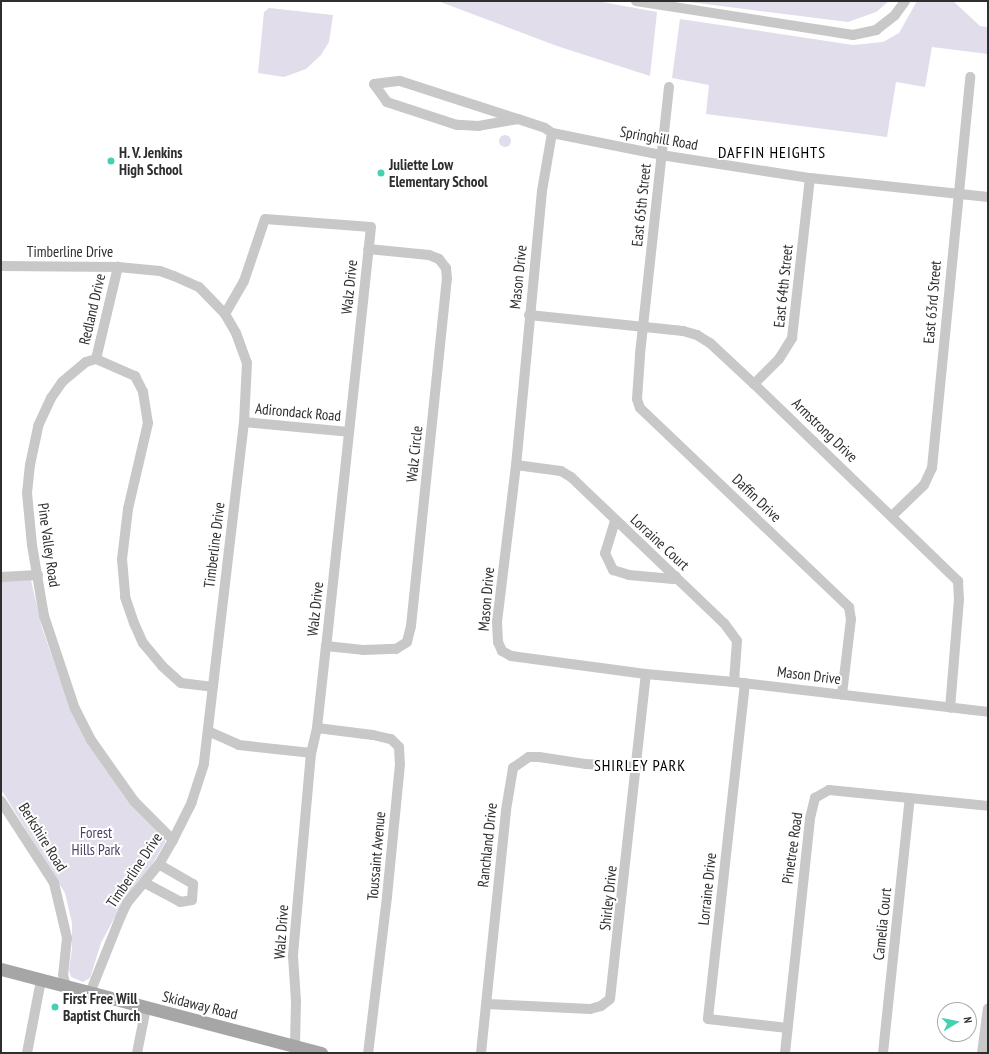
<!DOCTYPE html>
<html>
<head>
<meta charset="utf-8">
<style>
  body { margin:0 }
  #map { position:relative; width:989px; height:1054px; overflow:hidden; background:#fff; font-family:"PT Sans Narrow",sans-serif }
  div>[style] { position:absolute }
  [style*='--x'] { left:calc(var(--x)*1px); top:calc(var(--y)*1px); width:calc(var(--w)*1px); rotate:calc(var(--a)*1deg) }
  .green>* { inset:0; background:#e1ddea }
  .round { border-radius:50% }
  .minor>* { height:10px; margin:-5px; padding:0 5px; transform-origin:5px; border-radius:5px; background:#c8c8c8 }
  .major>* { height:13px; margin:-6.5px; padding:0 6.5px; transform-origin:6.5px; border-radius:6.5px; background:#a6a6a6 }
  .dots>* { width:11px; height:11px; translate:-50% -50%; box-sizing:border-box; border:2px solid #fff; border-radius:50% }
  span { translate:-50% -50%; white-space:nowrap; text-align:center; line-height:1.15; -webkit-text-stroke:4px #fff; paint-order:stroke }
  .street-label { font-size:15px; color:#2e2e2e }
  .poi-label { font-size:15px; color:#2e2e2e; font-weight:700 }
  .left { translate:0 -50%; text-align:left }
  .park-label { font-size:15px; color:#4e4064 }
  .neighbourhood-label { font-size:16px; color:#000; letter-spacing:1px }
  .frame { position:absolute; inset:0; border:2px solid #2e2e2e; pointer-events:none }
  .north { position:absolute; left:937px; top:1002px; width:40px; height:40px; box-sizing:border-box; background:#fff; border:1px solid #ababab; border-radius:50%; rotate:80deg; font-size:11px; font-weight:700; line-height:16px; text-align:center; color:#2e2e2e }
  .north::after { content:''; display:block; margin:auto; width:14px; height:18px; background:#44d1b1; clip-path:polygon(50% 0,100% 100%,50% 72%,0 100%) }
</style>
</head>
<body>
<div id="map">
  <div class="green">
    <div style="clip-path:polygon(438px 1px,597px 1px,657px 12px,650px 76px,557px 46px)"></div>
    <div style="clip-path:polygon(681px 1px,889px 1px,876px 12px,848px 22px)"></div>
    <div style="clip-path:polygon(917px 1px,953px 1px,980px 26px,988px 27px,988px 54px,932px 47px,925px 87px,896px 82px,887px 137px,706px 114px,709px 85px,672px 78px,680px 19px,853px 45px,883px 42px,899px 33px)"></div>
    <div style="clip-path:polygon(269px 8px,333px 15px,329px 42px,321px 55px,306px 69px,284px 77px,258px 73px,264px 12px)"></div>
    <div class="round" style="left:499px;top:135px;width:12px;height:12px"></div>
    <div style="clip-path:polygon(31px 580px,42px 628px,60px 679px,79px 721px,165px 838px,165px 843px,148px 871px,119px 909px,101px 943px,90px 978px,83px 982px,71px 977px,69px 970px,72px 949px,72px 923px,65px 893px,1px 789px,1px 581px)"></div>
  </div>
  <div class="minor">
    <div style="--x:636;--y:1;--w:220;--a:8.9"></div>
    <div style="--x:853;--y:35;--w:24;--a:-12"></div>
    <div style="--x:876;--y:30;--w:24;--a:-38"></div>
    <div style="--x:895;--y:15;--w:17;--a:-54"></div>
    <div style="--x:669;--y:87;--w:271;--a:96.2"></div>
    <div style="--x:640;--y:356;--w:43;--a:94"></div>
    <div style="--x:637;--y:399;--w:9;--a:72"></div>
    <div style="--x:640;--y:408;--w:289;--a:43.6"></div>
    <div style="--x:849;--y:607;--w:12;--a:81"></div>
    <div style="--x:851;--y:619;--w:76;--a:96.8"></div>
    <div style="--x:518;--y:119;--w:40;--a:170"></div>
    <div style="--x:479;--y:126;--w:22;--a:-177"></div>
    <div style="--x:457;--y:125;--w:74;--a:-161.8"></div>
    <div style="--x:387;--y:102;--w:22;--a:-126"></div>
    <div style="--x:374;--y:84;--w:26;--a:-7"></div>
    <div style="--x:400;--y:81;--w:124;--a:17.9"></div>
    <div style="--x:518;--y:119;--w:28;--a:18"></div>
    <div style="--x:545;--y:128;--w:9;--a:36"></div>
    <div style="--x:552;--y:133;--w:111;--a:11.4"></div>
    <div style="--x:661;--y:155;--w:151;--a:8.8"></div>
    <div style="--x:810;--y:178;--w:179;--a:6.1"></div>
    <div style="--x:552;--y:133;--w:59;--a:99.8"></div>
    <div style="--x:542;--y:191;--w:275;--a:95.4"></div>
    <div style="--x:516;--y:465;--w:158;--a:96.9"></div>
    <div style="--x:497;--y:622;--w:20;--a:87"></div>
    <div style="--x:498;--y:642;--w:10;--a:66"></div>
    <div style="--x:502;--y:651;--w:10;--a:29"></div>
    <div style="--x:511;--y:656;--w:136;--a:7.6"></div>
    <div style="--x:646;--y:674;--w:88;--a:5.2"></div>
    <div style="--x:734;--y:682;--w:256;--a:6.7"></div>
    <div style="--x:1;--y:266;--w:117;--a:0.5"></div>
    <div style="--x:118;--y:267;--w:42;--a:5.4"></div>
    <div style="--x:160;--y:271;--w:15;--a:20"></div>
    <div style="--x:174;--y:276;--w:27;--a:24"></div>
    <div style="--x:199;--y:287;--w:37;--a:46"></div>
    <div style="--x:225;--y:314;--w:22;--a:60"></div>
    <div style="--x:236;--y:333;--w:32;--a:70"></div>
    <div style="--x:247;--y:363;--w:59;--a:92.9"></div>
    <div style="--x:244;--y:422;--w:344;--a:96.7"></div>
    <div style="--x:204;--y:764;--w:40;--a:108"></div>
    <div style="--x:192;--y:802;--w:42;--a:116.6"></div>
    <div style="--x:173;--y:840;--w:28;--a:120"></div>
    <div style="--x:159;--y:864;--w:50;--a:129.4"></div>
    <div style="--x:127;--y:903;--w:17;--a:115"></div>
    <div style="--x:120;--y:918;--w:81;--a:111.8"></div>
    <div style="--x:225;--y:314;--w:38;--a:-60"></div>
    <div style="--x:244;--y:281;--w:65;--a:-71.3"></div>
    <div style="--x:265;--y:219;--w:106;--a:4.3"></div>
    <div style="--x:371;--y:227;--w:421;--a:96.1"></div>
    <div style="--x:326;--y:646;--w:82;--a:96.3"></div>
    <div style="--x:317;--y:728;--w:26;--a:103"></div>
    <div style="--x:311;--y:753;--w:204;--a:95.1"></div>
    <div style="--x:293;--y:956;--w:45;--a:86.2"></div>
    <div style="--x:296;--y:1001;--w:45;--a:91.3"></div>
    <div style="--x:529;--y:315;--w:155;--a:5.9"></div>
    <div style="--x:683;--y:331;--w:15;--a:16"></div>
    <div style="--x:697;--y:335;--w:15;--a:32"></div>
    <div style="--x:710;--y:343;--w:60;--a:43"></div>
    <div style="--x:754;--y:384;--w:284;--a:44"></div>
    <div style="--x:958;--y:581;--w:18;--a:87"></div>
    <div style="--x:959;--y:599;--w:109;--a:94.7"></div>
    <div style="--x:96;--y:359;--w:95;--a:-76.6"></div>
    <div style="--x:754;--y:384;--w:35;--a:-45"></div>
    <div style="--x:779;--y:359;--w:25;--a:-58"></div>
    <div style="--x:792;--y:338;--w:161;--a:-83.6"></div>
    <div style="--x:244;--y:422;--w:105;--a:5.4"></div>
    <div style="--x:516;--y:465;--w:45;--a:7.6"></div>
    <div style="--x:561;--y:471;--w:12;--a:31"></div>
    <div style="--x:571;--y:477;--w:211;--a:43.7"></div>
    <div style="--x:724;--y:623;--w:22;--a:54"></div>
    <div style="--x:737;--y:641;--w:41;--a:94.2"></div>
    <div style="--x:893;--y:515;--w:43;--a:-44.1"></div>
    <div style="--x:924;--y:485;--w:19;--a:-65"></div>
    <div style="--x:932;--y:468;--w:393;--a:-84.4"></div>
    <div style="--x:615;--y:521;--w:34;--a:107"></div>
    <div style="--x:605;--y:553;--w:19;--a:65"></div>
    <div style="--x:613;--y:570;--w:17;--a:17"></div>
    <div style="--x:629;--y:575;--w:44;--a:5.2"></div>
    <div style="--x:673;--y:579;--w:4;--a:-45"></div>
    <div style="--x:1;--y:577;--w:37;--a:-3"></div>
    <div style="--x:326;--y:646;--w:37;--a:6"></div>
    <div style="--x:363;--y:650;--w:33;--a:-2"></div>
    <div style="--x:396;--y:649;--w:13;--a:-32"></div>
    <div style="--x:407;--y:642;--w:16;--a:-76"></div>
    <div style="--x:411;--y:626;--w:349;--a:-84.1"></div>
    <div style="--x:447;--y:279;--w:11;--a:-95"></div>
    <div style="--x:446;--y:268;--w:11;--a:-128"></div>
    <div style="--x:439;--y:259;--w:11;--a:-158"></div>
    <div style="--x:429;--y:255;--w:61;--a:-174.4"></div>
    <div style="--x:745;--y:683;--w:338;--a:96.3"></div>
    <div style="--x:708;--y:1019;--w:80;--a:6.5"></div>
    <div style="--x:317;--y:728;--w:56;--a:7.1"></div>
    <div style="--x:373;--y:735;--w:18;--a:13"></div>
    <div style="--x:391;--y:739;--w:11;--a:45"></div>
    <div style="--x:399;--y:747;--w:17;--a:87"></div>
    <div style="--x:400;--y:764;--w:134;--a:95.6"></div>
    <div style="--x:387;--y:897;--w:157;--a:96.9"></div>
    <div style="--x:208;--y:731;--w:34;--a:24"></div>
    <div style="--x:239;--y:745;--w:72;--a:6.3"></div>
    <div style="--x:1;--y:801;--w:98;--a:57.1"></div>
    <div style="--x:54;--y:883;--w:57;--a:76.7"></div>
    <div style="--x:67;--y:938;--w:37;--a:96"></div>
    <div style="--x:63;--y:975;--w:11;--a:75"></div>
    <div style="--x:173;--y:840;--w:55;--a:-135"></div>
    <div style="--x:134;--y:801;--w:75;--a:-125.2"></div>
    <div style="--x:91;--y:740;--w:35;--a:-117"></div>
    <div style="--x:75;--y:709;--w:98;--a:-108.4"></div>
    <div style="--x:44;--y:616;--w:72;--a:-99.6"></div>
    <div style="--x:32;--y:545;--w:52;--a:-95.5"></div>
    <div style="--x:27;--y:493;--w:28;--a:-84"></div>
    <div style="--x:30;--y:465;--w:40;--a:-78"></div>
    <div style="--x:38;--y:426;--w:31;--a:-65"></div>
    <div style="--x:51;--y:398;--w:19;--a:-55"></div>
    <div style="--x:62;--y:382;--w:31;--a:-40"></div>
    <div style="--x:86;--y:362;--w:10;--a:-17"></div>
    <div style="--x:96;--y:359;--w:43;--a:23.6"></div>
    <div style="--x:135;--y:376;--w:18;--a:63"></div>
    <div style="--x:143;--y:392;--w:31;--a:81"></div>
    <div style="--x:148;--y:423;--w:88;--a:103.1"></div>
    <div style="--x:128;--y:509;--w:50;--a:96.8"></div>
    <div style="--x:122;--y:559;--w:38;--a:85"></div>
    <div style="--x:125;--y:597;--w:28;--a:71"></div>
    <div style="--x:134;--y:623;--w:22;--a:66"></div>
    <div style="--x:143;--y:643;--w:30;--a:50"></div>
    <div style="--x:162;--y:666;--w:25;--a:42"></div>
    <div style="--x:181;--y:683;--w:32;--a:7"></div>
    <div style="--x:145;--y:883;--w:40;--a:28"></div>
    <div style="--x:180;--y:902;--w:12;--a:-9"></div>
    <div style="--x:192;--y:900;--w:16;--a:-86"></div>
    <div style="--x:193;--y:884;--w:39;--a:-150"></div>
    <div style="--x:487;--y:1004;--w:103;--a:2.8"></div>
    <div style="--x:590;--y:1009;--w:11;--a:-15"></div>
    <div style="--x:601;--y:1006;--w:11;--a:-38"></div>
    <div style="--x:610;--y:999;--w:327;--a:-83.7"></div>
    <div style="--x:27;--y:1053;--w:74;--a:-79.1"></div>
    <div style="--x:137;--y:1053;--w:46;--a:-78.7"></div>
    <div style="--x:481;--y:1053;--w:244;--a:-84.1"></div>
    <div style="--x:506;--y:810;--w:43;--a:-80.5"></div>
    <div style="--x:513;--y:768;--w:19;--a:-35"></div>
    <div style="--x:529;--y:757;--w:10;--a:0"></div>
    <div style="--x:539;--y:757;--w:48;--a:8.5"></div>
    <div style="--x:586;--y:764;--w:51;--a:3.4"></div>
    <div style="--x:785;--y:1053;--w:236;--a:-83.9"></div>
    <div style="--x:810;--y:818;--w:21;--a:-76"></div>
    <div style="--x:815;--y:798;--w:16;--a:-30"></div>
    <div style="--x:829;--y:790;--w:160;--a:5.7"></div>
    <div style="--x:883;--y:1053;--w:256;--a:-84"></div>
    <div style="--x:982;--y:1053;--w:45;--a:-82.4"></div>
  </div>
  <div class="major">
    <div style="--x:1;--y:969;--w:331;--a:14.7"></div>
  </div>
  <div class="dots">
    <div style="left:111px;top:161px;background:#44d1b1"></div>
    <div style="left:381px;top:173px;background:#44d1b1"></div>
    <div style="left:55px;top:1007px;background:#44d1b1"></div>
  </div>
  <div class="street-label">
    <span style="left:659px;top:138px;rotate:10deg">Springhill Road</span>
    <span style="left:641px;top:205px;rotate:-84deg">East 65th Street</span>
    <span style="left:70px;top:252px">Timberline Drive</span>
    <span style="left:518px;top:277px;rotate:-84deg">Mason Drive</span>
    <span style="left:783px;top:286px;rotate:-84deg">East 64th Street</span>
    <span style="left:349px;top:287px;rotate:-84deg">Walz Drive</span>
    <span style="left:932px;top:302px;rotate:-85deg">East 63rd Street</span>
    <span style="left:92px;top:309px;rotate:-77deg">Redland Drive</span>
    <span style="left:298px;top:412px;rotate:5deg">Adirondack Road</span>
    <span style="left:825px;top:430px;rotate:44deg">Armstrong Drive</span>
    <span style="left:414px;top:454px;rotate:-84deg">Walz Circle</span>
    <span style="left:757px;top:498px;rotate:44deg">Daffin Drive</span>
    <span style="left:660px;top:542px;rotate:43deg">Lorraine Court</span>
    <span style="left:49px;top:545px;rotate:82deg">Pine Valley Road</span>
    <span style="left:214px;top:545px;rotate:-83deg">Timberline Drive</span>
    <span style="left:486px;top:599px;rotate:-85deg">Mason Drive</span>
    <span style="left:315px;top:609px;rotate:-84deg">Walz Drive</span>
    <span style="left:809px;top:675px;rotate:7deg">Mason Drive</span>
    <span style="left:43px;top:837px;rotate:58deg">Berkshire Road</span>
    <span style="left:487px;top:845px;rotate:-84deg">Ranchland Drive</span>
    <span style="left:792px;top:848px;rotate:-82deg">Pinetree Road</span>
    <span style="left:376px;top:856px;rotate:-85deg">Toussaint Avenue</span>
    <span style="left:134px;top:870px;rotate:-56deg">Timberline Drive</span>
    <span style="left:707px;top:889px;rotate:-84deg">Lorraine Drive</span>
    <span style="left:608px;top:898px;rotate:-84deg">Shirley Drive</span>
    <span style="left:882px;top:924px;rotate:-84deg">Camelia Court</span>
    <span style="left:281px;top:932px;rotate:-86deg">Walz Drive</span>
    <span style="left:200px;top:1005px;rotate:14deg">Skidaway Road</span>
  </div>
  <div class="poi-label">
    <span class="left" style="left:119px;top:161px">H. V. Jenkins<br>High School</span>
    <span class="left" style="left:389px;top:173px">Juliette Low<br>Elementary School</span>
    <span class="left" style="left:63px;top:1007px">First Free Will<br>Baptist Church</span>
  </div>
  <div class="park-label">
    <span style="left:96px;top:841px">Forest<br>Hills Park</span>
  </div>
  <div class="neighbourhood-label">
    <span style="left:772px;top:152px">DAFFIN HEIGHTS</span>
    <span style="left:640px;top:765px">SHIRLEY PARK</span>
  </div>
  <div class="frame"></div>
  <div class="north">N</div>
</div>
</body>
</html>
